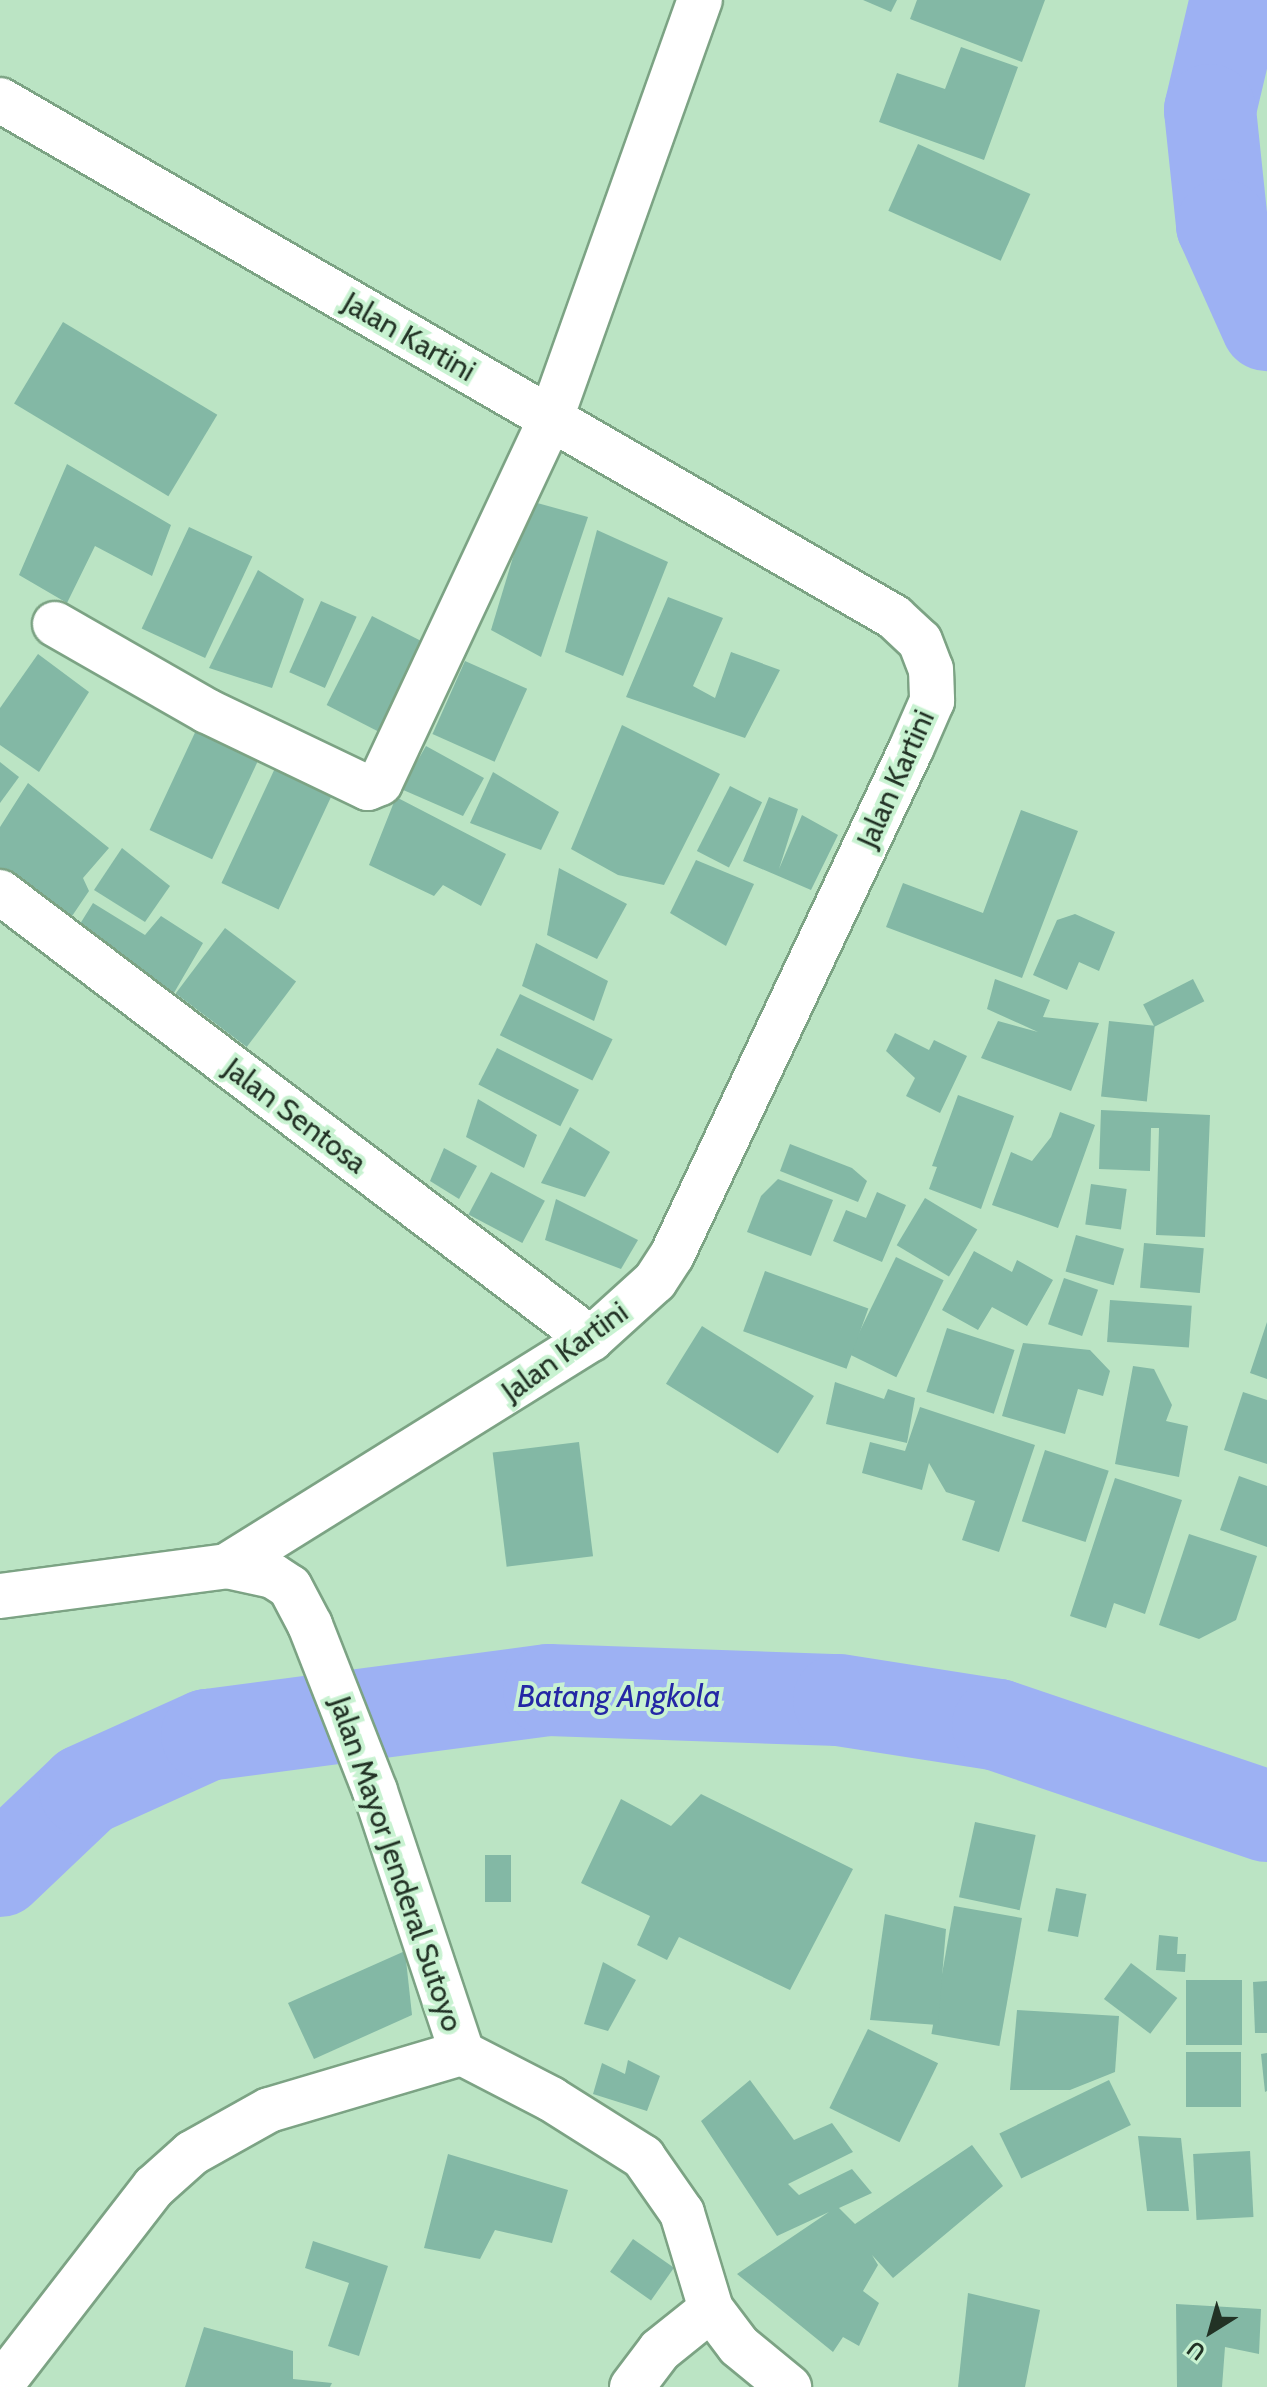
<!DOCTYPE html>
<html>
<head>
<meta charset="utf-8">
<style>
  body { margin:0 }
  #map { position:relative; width:1267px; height:2387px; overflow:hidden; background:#bbe4c4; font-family:Cabin,sans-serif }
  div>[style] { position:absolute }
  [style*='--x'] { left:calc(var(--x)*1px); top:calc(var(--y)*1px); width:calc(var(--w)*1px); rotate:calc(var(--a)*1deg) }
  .river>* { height:92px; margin:-46px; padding:0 46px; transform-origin:46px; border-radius:46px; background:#9db1f3 }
  .building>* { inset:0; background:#83b8a5; transform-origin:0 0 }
  .roads { filter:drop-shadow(2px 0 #7ca384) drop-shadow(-2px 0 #7ca384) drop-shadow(0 2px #7ca384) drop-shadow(0 -2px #7ca384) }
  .street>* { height:44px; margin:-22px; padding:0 22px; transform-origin:22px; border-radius:22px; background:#fff }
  span { translate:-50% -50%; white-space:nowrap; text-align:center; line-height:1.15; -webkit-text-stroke:8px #c8f2d1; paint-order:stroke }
  .street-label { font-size:30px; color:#223225 }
  .water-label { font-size:32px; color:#2427a5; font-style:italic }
  .north { position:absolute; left:1171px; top:2291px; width:80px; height:80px; -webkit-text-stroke:6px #c8f2d1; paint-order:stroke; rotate:217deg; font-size:22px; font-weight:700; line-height:32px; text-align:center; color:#223225 }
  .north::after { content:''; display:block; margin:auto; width:28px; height:36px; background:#223225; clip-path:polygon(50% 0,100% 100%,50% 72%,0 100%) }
</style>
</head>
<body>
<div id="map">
  <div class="river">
    <div style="--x:1236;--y:0;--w:113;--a:103.3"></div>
    <div style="--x:1210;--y:110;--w:116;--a:84"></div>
    <div style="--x:1222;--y:225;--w:110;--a:65.8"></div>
    <div style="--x:0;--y:1871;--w:117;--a:-43.6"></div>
    <div style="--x:85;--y:1790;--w:134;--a:-24.3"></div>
    <div style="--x:207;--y:1735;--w:345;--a:-7.5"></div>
    <div style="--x:549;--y:1690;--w:290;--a:2"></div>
    <div style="--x:839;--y:1700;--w:161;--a:8.9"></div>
    <div style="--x:998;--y:1725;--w:284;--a:18.7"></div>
  </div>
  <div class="building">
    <div style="clip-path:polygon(863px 0,897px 0,891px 12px)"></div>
    <div style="clip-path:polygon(917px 0,1045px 0,1022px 62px,910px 19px)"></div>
    <div style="clip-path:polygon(961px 47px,1018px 67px,984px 160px,879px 122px,897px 73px,945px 89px)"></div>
    <div style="left:918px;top:144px;width:123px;height:73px;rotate:24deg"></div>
    <div style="left:63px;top:322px;width:180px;height:95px;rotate:31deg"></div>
    <div style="clip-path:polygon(67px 464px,171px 525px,152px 576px,95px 546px,67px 603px,19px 575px)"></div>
    <div style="clip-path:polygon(530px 501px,588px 517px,541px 657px,491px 630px)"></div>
    <div style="left:189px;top:527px;width:70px;height:112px;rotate:25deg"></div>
    <div style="clip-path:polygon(597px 530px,668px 562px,623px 676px,565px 652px)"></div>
    <div style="clip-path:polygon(258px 570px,304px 599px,272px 688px,209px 668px)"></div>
    <div style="clip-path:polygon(668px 597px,723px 618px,693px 686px,715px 698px,731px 652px,780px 670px,745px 738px,626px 697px)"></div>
    <div style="left:321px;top:601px;width:39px;height:78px;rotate:24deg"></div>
    <div style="left:372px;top:616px;width:58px;height:100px;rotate:27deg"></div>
    <div style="clip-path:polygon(38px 654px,89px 692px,39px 772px,0 745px,0 708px)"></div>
    <div style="left:465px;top:661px;width:68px;height:80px;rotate:24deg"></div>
    <div style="left:199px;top:724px;width:69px;height:117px;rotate:25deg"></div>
    <div style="clip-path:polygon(622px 725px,720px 774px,664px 885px,618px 875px,571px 849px)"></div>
    <div style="clip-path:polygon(426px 746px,484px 778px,463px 816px,401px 789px)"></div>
    <div style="clip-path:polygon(0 762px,19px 777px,0 803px)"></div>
    <div style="left:276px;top:766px;width:63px;height:129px;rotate:25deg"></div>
    <div style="clip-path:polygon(493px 772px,559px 812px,541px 850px,470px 823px)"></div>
    <div style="clip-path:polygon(28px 783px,109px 848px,83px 878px,89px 891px,68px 922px,0 871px,0 827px)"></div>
    <div style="left:730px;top:786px;width:36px;height:73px;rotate:27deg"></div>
    <div style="clip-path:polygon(396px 797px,506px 854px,481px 906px,443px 885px,434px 896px,369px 865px)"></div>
    <div style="clip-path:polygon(769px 797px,798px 809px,779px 869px,802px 815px,838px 835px,811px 890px,743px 861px)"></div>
    <div style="clip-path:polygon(1021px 810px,1078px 831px,1022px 978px,886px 927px,903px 883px,983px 913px)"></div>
    <div style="clip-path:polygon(122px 848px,170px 886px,145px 922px,94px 890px)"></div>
    <div style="clip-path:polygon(696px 860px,754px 884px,726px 946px,670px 913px)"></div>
    <div style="clip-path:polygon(559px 868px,627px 904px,597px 959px,547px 935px)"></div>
    <div style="clip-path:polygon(93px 903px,145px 935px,161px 916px,203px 943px,171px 998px,75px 932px)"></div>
    <div style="clip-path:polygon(1075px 914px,1115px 932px,1099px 971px,1079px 962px,1067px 990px,1033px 975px,1057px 920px)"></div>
    <div style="left:225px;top:928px;width:89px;height:82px;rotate:37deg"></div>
    <div style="clip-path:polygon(536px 943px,608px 981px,594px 1021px,522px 986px)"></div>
    <div style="clip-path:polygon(995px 979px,1050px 1000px,1043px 1017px,1099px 1023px,1071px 1091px,981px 1058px,998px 1021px,1038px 1032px,987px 1009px)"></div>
    <div style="left:1193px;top:979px;width:25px;height:56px;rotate:63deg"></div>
    <div style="left:520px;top:994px;width:103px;height:46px;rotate:26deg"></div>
    <div style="left:1109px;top:1021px;width:46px;height:76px;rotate:6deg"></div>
    <div style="clip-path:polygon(895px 1033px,929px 1050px,934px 1040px,967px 1056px,940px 1113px,906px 1096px,915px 1078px,886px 1051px)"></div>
    <div style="left:497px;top:1048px;width:92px;height:41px;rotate:27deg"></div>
    <div style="clip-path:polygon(958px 1095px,1014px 1116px,981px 1209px,929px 1189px,937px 1167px,932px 1166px)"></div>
    <div style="clip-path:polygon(478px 1099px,537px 1135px,524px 1168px,466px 1137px)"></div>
    <div style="clip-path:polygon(1101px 1110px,1210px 1115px,1205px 1237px,1156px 1235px,1159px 1128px,1151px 1128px,1150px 1171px,1099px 1169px)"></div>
    <div style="clip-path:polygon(1060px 1112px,1095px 1125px,1058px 1228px,992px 1205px,1011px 1152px,1032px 1161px,1051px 1137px)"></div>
    <div style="clip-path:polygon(570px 1127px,610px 1152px,585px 1197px,541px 1183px)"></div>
    <div style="clip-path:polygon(790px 1144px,852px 1168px,867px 1181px,858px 1202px,780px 1171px)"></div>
    <div style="clip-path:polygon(444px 1148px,477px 1166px,459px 1199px,430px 1181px)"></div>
    <div style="left:491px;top:1172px;width:61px;height:48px;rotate:28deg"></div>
    <div style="clip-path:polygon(778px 1179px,833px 1200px,811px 1256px,747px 1232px,761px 1196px)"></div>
    <div style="left:1091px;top:1184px;width:36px;height:41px;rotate:8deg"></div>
    <div style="clip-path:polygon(877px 1192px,906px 1205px,882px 1262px,833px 1241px,846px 1210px,866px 1218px)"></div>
    <div style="left:925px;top:1198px;width:61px;height:55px;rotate:31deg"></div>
    <div style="clip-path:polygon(556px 1199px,638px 1240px,621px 1269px,545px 1240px)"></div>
    <div style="left:1076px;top:1235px;width:50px;height:38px;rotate:16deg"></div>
    <div style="left:1144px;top:1243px;width:60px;height:45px;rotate:5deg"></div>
    <div style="clip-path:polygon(974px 1251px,1012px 1272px,1017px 1260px,1053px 1280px,1027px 1326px,992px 1307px,978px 1330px,942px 1310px)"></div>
    <div style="left:896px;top:1257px;width:53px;height:108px;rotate:26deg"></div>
    <div style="left:765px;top:1271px;width:110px;height:64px;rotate:20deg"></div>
    <div style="left:1064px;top:1278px;width:36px;height:49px;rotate:19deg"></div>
    <div style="left:1110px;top:1300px;width:82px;height:42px;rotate:4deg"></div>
    <div style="clip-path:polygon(1267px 1322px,1267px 1379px,1250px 1373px)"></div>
    <div style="left:702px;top:1326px;width:132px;height:68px;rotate:32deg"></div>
    <div style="left:947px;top:1328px;width:71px;height:67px;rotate:18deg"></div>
    <div style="clip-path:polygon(1023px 1343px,1090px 1350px,1110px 1371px,1103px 1396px,1078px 1389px,1065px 1434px,1002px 1416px)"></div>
    <div style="clip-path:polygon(1133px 1366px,1154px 1369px,1172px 1405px,1166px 1421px,1188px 1426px,1179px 1477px,1115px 1464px)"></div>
    <div style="clip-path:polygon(835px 1382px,884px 1399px,888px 1389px,915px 1398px,907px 1443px,826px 1424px)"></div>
    <div style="clip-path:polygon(1243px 1392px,1267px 1400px,1267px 1464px,1224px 1450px)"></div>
    <div style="clip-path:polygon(920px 1407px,1035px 1445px,999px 1552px,962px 1540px,975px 1501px,946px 1492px,929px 1463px,922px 1490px,862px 1473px,870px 1442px,905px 1451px)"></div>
    <div style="left:579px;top:1442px;width:115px;height:87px;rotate:83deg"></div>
    <div style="left:1045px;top:1450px;width:67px;height:75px;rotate:18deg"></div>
    <div style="clip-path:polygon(1239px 1476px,1267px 1486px,1267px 1547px,1220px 1530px)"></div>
    <div style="clip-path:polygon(1115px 1478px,1182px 1500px,1145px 1614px,1114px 1603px,1106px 1628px,1070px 1616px)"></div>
    <div style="clip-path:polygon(1189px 1534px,1257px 1556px,1236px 1620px,1199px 1639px,1159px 1625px)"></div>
    <div style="clip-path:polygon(701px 1794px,853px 1869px,790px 1990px,679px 1937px,667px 1960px,637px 1945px,650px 1916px,581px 1883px,621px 1799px,671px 1826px)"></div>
    <div style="left:975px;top:1822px;width:62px;height:77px;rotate:12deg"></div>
    <div style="left:485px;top:1855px;width:26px;height:47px"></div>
    <div style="left:1056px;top:1888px;width:31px;height:44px;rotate:11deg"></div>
    <div style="left:954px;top:1906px;width:69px;height:130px;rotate:10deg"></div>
    <div style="clip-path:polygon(885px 1914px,946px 1929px,938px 2025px,870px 2020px)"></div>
    <div style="clip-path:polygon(1159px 1935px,1178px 1937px,1177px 1954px,1186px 1954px,1185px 1972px,1156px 1970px)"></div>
    <div style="clip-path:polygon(405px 1951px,412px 2015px,314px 2059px,288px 2003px)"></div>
    <div style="clip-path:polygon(603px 1962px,636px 1980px,608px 2031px,584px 2024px)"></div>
    <div style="left:1131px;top:1963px;width:58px;height:45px;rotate:37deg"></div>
    <div style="left:1186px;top:1980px;width:56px;height:65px"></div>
    <div style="clip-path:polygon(1267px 1981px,1267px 2033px,1255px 2033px,1253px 1982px)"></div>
    <div style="clip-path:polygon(1017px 2010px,1119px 2016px,1115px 2072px,1070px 2090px,1010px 2090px)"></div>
    <div style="left:868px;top:2029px;width:78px;height:88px;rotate:26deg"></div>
    <div style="left:1186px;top:2052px;width:55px;height:55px"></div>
    <div style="clip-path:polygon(1267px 2053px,1267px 2091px,1265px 2092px,1261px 2054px)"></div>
    <div style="clip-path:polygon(628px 2060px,660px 2076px,647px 2111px,593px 2094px,602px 2063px,625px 2074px)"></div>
    <div style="clip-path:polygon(750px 2080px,794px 2140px,832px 2123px,853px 2152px,788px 2184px,799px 2195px,852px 2169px,872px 2193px,839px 2208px,855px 2224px,972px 2145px,1003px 2186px,893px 2278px,872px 2255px,878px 2265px,863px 2291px,879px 2303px,859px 2346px,843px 2337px,833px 2352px,737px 2274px,829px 2212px,777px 2236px,701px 2121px)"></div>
    <div style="left:1109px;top:2080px;width:50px;height:122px;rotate:64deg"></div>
    <div style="clip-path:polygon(1138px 2136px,1181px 2138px,1189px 2211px,1147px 2211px)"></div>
    <div style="left:1250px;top:2151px;width:66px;height:57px;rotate:87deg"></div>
    <div style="clip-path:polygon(448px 2154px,568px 2190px,552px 2243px,495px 2230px,480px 2259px,424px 2248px)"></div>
    <div style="left:633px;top:2239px;width:50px;height:40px;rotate:35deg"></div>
    <div style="clip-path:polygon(313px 2241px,388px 2266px,359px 2356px,328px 2346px,349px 2283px,305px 2268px)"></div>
    <div style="clip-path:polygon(968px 2293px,1040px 2310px,1025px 2387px,958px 2387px)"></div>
    <div style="clip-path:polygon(1176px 2304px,1261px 2309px,1259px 2354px,1225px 2347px,1222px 2387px,1177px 2387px)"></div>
    <div style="clip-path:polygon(204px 2327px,293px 2351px,293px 2379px,332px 2383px,330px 2387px,185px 2387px)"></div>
  </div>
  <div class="roads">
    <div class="street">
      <div style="--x:0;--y:100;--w:1033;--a:30.04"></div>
      <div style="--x:894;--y:617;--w:35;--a:43"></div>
      <div style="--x:920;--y:641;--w:30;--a:69"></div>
      <div style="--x:931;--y:669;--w:32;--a:88"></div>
      <div style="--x:932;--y:701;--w:52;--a:113.6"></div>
      <div style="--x:911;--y:749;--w:560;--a:115.28"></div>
      <div style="--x:672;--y:1255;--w:31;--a:123"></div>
      <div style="--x:655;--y:1281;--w:86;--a:137.8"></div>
      <div style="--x:591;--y:1339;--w:429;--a:148.1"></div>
      <div style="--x:55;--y:624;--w:175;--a:29.8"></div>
      <div style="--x:207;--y:711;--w:178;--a:25.6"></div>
      <div style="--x:368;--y:788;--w:13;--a:-23"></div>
      <div style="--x:380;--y:783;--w:403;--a:-64.9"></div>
      <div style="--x:551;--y:418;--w:444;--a:-70.4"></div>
      <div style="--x:0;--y:892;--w:741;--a:37.1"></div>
      <div style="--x:0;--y:1596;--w:229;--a:-7.5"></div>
      <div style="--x:227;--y:1566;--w:47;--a:12.3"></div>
      <div style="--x:273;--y:1576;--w:20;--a:33"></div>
      <div style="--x:290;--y:1587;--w:43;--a:62.2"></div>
      <div style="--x:310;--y:1625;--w:178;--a:68.6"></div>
      <div style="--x:375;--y:1791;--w:276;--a:71.6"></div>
      <div style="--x:462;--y:2053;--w:100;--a:27.3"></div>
      <div style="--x:551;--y:2099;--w:109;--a:32.2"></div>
      <div style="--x:643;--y:2157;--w:68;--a:55.1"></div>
      <div style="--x:682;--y:2213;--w:100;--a:73.2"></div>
      <div style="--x:711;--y:2309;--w:46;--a:52.9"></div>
      <div style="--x:739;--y:2346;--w:65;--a:39.4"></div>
      <div style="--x:0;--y:2386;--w:252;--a:-52.3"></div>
      <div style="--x:154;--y:2187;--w:51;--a:-41.8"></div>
      <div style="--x:192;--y:2153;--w:88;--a:-29.2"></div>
      <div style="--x:269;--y:2110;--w:201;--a:-16.5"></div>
      <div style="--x:632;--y:2387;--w:46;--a:-52.9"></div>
      <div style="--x:660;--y:2350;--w:65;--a:-38.8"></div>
    </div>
  </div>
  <div class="street-label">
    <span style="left:409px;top:337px;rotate:30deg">Jalan Kartini</span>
    <span style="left:896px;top:779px;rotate:-66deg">Jalan Kartini</span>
    <span style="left:295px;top:1116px;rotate:37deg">Jalan Sentosa</span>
    <span style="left:565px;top:1352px;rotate:-36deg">Jalan Kartini</span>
    <span style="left:396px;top:1864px;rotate:71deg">Jalan Mayor Jenderal Sutoyo</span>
  </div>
  <div class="water-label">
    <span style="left:619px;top:1696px">Batang Angkola</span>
  </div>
  <div class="north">U</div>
</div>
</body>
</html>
